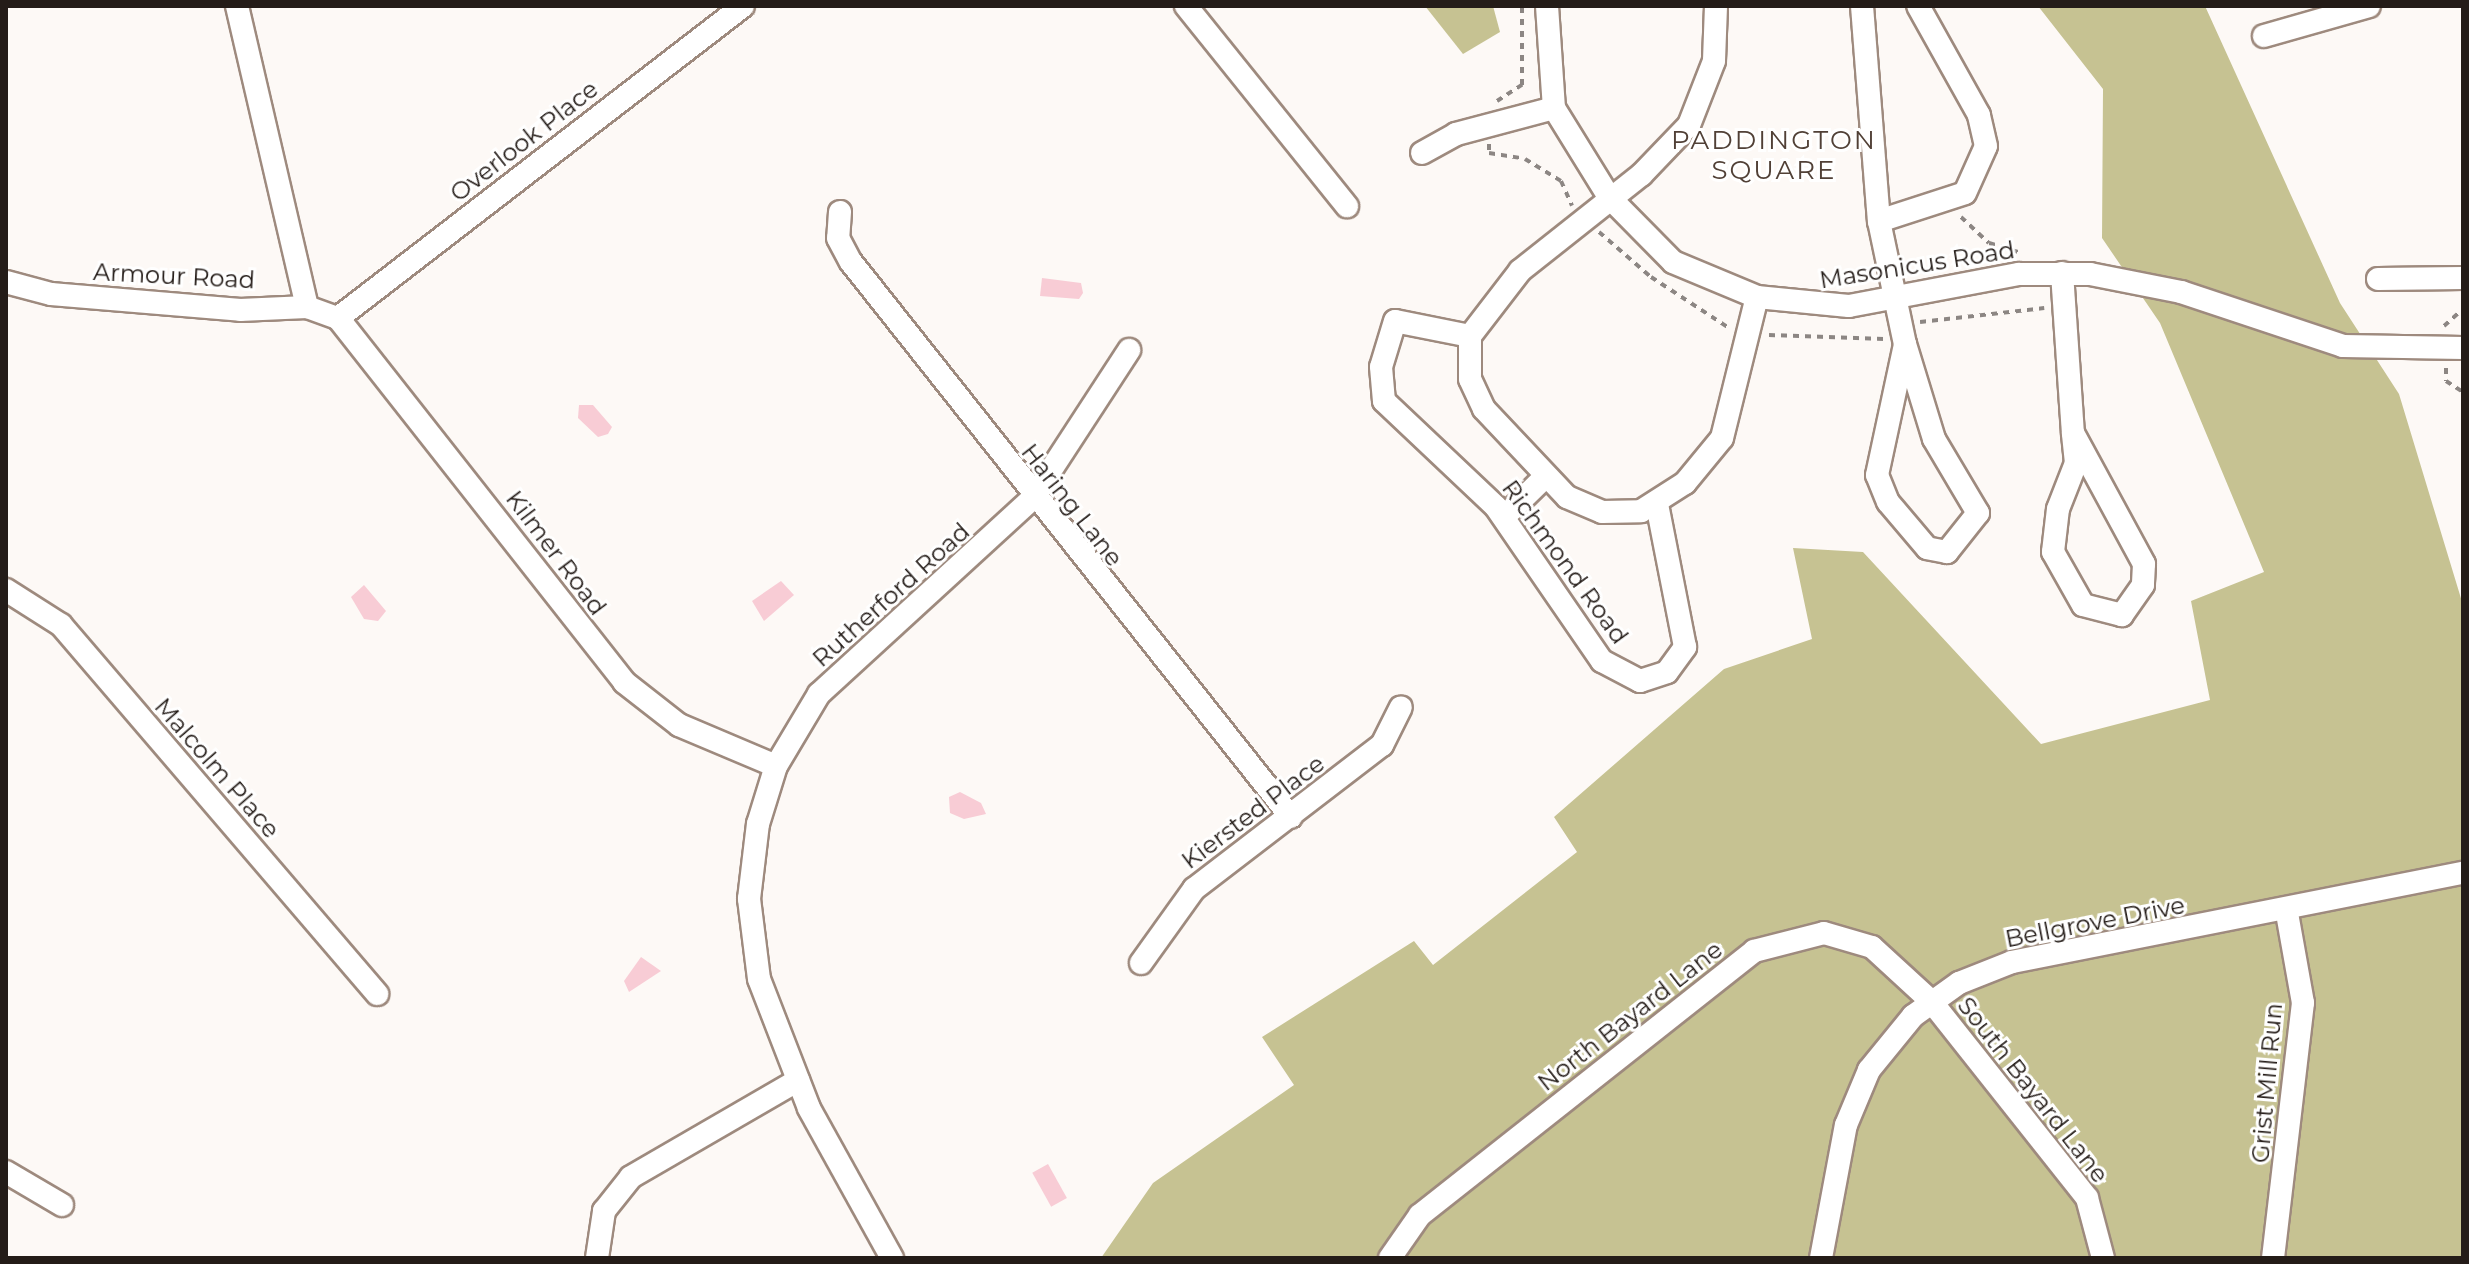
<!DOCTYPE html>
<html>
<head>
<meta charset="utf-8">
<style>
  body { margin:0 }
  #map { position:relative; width:2469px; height:1264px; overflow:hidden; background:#fdf9f6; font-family:Montserrat,sans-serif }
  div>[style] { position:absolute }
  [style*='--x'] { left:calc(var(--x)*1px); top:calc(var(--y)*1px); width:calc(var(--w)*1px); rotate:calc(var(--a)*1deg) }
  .forest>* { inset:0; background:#c6c292 }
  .water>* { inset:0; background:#f8ccd5; transform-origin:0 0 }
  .path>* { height:4px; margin-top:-2px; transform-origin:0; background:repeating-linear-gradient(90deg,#8c8683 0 6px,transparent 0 12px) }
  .roads { filter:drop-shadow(2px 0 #9e8a7e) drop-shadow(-2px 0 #9e8a7e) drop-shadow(0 2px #9e8a7e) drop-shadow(0 -2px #9e8a7e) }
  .minor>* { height:22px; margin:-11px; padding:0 11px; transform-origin:11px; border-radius:11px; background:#fff }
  span { translate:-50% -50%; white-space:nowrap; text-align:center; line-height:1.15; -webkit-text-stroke:6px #fff; paint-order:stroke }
  .street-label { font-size:24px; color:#241c18 }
  .neighbourhood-label { font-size:26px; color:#514036; letter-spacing:2px }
  .frame { position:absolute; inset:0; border:8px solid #241c18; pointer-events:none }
</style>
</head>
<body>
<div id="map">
  <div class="forest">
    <div style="clip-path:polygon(1425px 6px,1493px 6px,1500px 32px,1463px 54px)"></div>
    <div style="clip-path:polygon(2038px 6px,2205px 6px,2340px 303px,2399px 394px,2463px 605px,2463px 1258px,1101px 1258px,1153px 1183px,1294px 1085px,1262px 1037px,1414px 941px,1433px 965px,1577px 852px,1554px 817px,1724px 669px,1812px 639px,1793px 548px,1863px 552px,2041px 744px,2210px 700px,2191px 601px,2264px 572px,2160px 323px,2102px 238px,2103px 89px)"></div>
  </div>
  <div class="water">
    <div style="clip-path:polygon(1042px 278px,1081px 283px,1083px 293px,1079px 299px,1040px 296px)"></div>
    <div style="clip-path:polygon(579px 405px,593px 405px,612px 427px,608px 434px,598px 437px,578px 418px)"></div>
    <div style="clip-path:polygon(781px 581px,794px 595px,764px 621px,752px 601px)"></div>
    <div style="clip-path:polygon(364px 585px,386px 611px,378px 621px,364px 619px,351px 597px)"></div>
    <div style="clip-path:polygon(960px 792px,981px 803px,986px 814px,964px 819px,950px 813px,949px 797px)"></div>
    <div style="clip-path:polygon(641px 957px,661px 971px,629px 992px,624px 981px)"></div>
    <div style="left:1048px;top:1164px;width:39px;height:18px;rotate:61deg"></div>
  </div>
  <div class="path">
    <div style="--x:1497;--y:101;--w:30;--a:-33"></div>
    <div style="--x:1522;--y:85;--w:79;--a:-90"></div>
    <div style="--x:1489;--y:144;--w:9;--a:90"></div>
    <div style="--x:1489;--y:153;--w:36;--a:9"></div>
    <div style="--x:1525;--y:159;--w:42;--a:31.4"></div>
    <div style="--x:1561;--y:181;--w:27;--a:66"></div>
    <div style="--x:1961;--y:217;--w:38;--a:43"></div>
    <div style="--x:1989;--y:243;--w:31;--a:17"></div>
    <div style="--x:1599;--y:232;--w:69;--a:40.9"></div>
    <div style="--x:1651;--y:277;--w:93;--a:33.2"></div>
    <div style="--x:1920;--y:322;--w:125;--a:-6.4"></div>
    <div style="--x:2444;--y:326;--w:25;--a:-42"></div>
    <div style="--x:1769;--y:335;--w:115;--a:2"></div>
    <div style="--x:2446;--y:368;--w:13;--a:90"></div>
    <div style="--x:2446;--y:381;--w:20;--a:33"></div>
  </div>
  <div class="roads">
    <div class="minor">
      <div style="--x:237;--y:6;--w:309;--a:76.9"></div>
      <div style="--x:1186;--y:6;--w:257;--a:51.2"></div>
      <div style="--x:1547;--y:6;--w:102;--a:86.1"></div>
      <div style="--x:1554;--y:108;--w:105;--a:58.3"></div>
      <div style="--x:1609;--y:197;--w:91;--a:45.4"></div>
      <div style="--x:1673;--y:262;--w:91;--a:22.6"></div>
      <div style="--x:1757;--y:297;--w:92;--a:5.6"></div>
      <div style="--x:1849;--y:306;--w:173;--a:-10.7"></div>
      <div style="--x:2019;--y:274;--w:71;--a:0"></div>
      <div style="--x:2090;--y:274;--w:93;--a:11.2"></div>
      <div style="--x:2181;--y:292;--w:171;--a:18.4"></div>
      <div style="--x:2343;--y:346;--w:120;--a:1"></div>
      <div style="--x:1716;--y:6;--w:55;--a:92.1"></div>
      <div style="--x:1714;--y:61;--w:69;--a:111.3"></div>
      <div style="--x:1689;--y:125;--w:69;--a:133.8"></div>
      <div style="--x:1641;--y:175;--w:154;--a:141.6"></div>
      <div style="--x:1520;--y:271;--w:82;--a:127.6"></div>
      <div style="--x:1470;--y:336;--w:43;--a:90"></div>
      <div style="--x:1470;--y:379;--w:33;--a:65"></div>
      <div style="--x:1484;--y:409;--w:121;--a:46.7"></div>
      <div style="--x:1567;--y:497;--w:38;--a:23"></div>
      <div style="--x:1602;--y:512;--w:39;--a:-1"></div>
      <div style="--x:1641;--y:511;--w:52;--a:-32.5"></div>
      <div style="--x:1685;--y:483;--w:58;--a:-50.6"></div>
      <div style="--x:1722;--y:438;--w:145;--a:-76.1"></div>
      <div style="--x:1862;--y:6;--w:216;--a:85.5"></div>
      <div style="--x:1879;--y:221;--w:90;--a:-18"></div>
      <div style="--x:1965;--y:193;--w:51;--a:-65.9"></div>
      <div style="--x:1986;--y:146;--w:32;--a:-103"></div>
      <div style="--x:1979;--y:115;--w:125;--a:-119.2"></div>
      <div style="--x:2264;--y:36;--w:109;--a:-15.9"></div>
      <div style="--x:1422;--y:153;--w:39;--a:-29"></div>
      <div style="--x:1456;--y:134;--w:101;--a:-14.9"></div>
      <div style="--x:840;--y:212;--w:26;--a:94"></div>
      <div style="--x:838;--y:238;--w:27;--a:62"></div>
      <div style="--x:851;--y:262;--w:708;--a:51.59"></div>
      <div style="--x:1879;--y:221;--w:126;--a:78.1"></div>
      <div style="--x:2062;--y:273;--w:160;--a:86.1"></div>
      <div style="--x:2378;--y:279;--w:85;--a:-0.7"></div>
      <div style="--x:6;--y:282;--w:47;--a:14.9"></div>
      <div style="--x:51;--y:294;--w:190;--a:4.8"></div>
      <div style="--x:240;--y:310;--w:67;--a:-2.6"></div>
      <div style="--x:307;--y:307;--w:33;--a:20"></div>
      <div style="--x:338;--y:318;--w:463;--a:51.8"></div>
      <div style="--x:624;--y:682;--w:70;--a:38"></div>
      <div style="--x:679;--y:725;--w:105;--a:22.9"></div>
      <div style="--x:338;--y:318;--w:511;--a:-37.61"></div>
      <div style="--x:1470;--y:336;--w:76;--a:-168.7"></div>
      <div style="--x:1395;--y:321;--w:48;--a:106.9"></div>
      <div style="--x:1381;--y:367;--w:34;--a:85"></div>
      <div style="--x:1384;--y:401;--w:154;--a:43.4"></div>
      <div style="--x:1496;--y:507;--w:187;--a:55.5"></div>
      <div style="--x:1602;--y:661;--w:43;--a:27.8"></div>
      <div style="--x:1640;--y:681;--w:28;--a:-18"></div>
      <div style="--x:1667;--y:672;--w:31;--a:-54"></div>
      <div style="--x:1685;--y:647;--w:146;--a:-101.1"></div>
      <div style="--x:1905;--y:344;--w:99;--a:73"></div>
      <div style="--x:1934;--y:439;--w:86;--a:59.3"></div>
      <div style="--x:1978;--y:513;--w:50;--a:128.5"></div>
      <div style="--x:1947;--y:552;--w:20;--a:-169"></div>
      <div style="--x:1927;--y:548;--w:60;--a:-130.3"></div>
      <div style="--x:1888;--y:502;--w:29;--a:-112"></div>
      <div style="--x:1877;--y:475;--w:134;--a:-77.9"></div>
      <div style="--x:2073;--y:433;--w:149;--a:61.5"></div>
      <div style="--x:2144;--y:564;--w:21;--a:93"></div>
      <div style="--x:2143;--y:585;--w:37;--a:125"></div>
      <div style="--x:2122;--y:615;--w:40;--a:-165.6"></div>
      <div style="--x:2083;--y:605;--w:61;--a:-119.5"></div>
      <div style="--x:2053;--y:552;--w:43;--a:-83.4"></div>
      <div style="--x:2058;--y:509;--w:49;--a:-68.6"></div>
      <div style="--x:2076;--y:463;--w:30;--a:-96"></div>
      <div style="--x:1504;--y:517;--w:57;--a:-44.3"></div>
      <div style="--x:6;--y:590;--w:65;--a:32.5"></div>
      <div style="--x:61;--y:625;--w:486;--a:49.4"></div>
      <div style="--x:1141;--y:963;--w:91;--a:-54.4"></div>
      <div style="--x:1194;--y:889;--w:237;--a:-37.5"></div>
      <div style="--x:1382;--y:745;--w:42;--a:-63.4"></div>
      <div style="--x:6;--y:1172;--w:65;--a:30.5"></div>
      <div style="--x:597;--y:1258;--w:48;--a:-81.5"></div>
      <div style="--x:604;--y:1211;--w:43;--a:-51.5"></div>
      <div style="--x:631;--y:1177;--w:193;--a:-30.1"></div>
      <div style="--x:892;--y:1258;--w:171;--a:-119"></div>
      <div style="--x:809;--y:1108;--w:138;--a:-111.2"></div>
      <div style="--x:759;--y:979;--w:81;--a:-97.1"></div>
      <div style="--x:749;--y:899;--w:76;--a:-83.2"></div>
      <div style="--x:758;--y:824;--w:61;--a:-72.8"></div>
      <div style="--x:776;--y:766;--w:84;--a:-59.2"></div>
      <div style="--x:819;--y:694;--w:289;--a:-42.5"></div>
      <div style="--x:1032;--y:499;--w:178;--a:-56.9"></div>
      <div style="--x:1390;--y:1258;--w:52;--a:-55.1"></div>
      <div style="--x:1420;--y:1215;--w:426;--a:-38.3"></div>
      <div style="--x:1754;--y:951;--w:72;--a:-14.4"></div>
      <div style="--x:1824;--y:933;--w:50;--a:16.3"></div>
      <div style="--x:1872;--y:947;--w:80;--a:42.5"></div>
      <div style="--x:1931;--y:1001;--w:251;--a:51.6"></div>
      <div style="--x:2087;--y:1198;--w:62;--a:75.1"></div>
      <div style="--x:1821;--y:1258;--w:135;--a:-79.4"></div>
      <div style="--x:1846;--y:1125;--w:60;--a:-67.3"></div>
      <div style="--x:1869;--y:1070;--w:70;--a:-50.8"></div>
      <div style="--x:1913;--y:1016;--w:57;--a:-35.7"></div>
      <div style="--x:1959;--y:983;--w:57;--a:-21.6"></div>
      <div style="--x:2012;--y:962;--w:460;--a:-11.2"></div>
      <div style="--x:2273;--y:1258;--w:257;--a:-83.3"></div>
      <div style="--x:2303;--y:1003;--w:91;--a:-100.1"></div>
    </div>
  </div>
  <div class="street-label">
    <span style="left:524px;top:141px;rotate:-38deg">Overlook Place</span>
    <span style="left:1917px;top:265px;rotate:-9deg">Masonicus Road</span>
    <span style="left:174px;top:276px;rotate:3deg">Armour Road</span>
    <span style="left:1072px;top:505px;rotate:52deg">Haring Lane</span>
    <span style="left:556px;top:553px;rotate:53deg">Kilmer Road</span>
    <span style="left:1565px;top:562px;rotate:54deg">Richmond Road</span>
    <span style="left:891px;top:595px;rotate:-42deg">Rutherford Road</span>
    <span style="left:217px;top:768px;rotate:49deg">Malcolm Place</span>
    <span style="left:1253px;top:812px;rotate:-37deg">Kiersted Place</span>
    <span style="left:2095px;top:922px;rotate:-11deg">Bellgrove Drive</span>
    <span style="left:1630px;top:1016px;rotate:-38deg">North Bayard Lane</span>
    <span style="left:2267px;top:1083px;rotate:-85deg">Grist Mill Run</span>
    <span style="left:2033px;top:1090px;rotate:52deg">South Bayard Lane</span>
  </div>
  <div class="neighbourhood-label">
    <span style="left:1774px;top:156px">PADDINGTON<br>SQUARE</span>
  </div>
  <div class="frame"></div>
</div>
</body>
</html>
